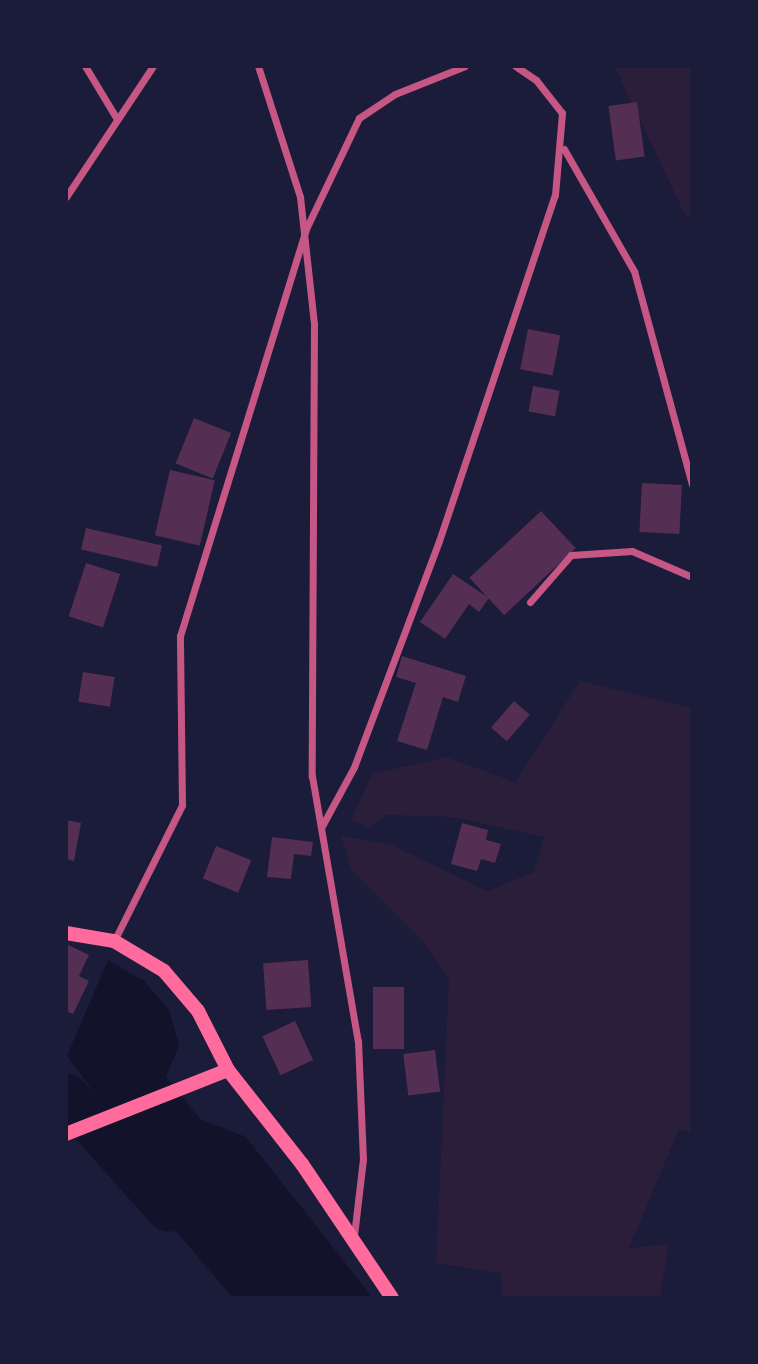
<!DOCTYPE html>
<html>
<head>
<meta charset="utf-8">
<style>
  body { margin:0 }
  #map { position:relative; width:758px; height:1364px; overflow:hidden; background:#1b1b3a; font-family:"Source Sans 3",sans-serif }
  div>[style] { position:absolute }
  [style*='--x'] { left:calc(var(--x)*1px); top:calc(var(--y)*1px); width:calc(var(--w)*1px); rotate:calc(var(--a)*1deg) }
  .green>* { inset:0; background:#2a1e3b }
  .water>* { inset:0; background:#12122b }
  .river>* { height:44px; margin:-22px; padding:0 22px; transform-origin:22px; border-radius:22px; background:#12122b }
  .building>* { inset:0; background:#542f53; transform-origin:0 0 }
  .minor>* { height:7px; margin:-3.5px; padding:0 3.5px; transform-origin:3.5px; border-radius:3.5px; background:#c65784 }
  .secondary>* { height:14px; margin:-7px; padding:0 7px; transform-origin:7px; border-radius:7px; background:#ff6b9d }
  span { translate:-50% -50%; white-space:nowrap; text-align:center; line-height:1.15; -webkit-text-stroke:5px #1b1b3a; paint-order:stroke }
  .frame { position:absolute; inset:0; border:68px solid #1b1b3a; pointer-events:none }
</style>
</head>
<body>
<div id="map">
  <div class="green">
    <div style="clip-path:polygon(615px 67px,691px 67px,691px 218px,686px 217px)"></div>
    <div style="clip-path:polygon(580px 681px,691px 708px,691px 1132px,679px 1129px,629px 1248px,669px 1244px,660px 1297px,502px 1297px,501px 1273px,436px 1263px,449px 979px,424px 943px,351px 870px,341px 836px,392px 845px,487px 891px,534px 872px,544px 837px,453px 817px,386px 815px,369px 827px,351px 820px,372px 774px,446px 757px,515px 782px)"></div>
  </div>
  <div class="water">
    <div style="clip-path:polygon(108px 960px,144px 981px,169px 1010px,179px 1045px,166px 1077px,200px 1119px,246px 1137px,372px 1297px,232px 1297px,163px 1216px,177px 1204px,67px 1056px)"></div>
  </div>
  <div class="river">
    <div style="--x:66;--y:1095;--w:154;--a:48.2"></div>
  </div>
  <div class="building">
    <div style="left:637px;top:102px;width:55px;height:29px;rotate:82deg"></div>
    <div style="left:528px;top:329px;width:33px;height:41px;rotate:11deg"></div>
    <div style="left:533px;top:386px;width:27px;height:26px;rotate:10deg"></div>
    <div style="left:194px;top:418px;width:40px;height:49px;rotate:22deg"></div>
    <div style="left:170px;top:470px;width:46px;height:67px;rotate:13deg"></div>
    <div style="left:642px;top:483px;width:40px;height:49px;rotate:3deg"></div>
    <div style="left:541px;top:511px;width:51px;height:98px;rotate:47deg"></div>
    <div style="left:86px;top:528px;width:78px;height:22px;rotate:13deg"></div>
    <div style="left:86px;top:563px;width:36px;height:56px;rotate:18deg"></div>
    <div style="clip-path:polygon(453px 574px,489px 598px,479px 612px,469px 604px,445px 639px,420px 622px)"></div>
    <div style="clip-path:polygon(402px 656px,466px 676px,458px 702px,443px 697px,427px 750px,397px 741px,416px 683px,396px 677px)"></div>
    <div style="left:83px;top:672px;width:32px;height:30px;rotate:9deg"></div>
    <div style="left:514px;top:701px;width:21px;height:35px;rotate:41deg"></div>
    <div style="clip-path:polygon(66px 820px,81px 823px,74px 861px,66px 859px)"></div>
    <div style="clip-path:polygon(462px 823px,488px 830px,486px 840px,501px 844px,495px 863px,481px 859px,477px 871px,451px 864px)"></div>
    <div style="clip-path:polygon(272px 837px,313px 842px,311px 856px,294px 854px,291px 879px,267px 877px)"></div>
    <div style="left:216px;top:846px;width:38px;height:35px;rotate:22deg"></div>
    <div style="clip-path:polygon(66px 944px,89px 955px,79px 976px,89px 981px,73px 1014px,66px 1011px)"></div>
    <div style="left:308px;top:960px;width:47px;height:45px;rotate:86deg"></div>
    <div style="left:373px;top:987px;width:31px;height:62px"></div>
    <div style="left:295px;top:1021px;width:43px;height:36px;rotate:65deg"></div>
    <div style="left:435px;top:1050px;width:42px;height:32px;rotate:83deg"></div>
  </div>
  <div class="minor">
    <div style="--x:85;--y:66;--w:62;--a:58.9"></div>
    <div style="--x:258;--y:66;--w:138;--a:72.2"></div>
    <div style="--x:300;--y:197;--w:128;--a:83.7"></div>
    <div style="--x:314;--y:324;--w:452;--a:90.3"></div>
    <div style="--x:312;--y:776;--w:269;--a:80.2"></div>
    <div style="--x:358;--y:1041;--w:118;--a:87.6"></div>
    <div style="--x:363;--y:1159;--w:78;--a:96.7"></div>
    <div style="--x:564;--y:149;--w:141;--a:60.2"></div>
    <div style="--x:634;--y:271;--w:221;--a:74.8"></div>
    <div style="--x:66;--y:197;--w:157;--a:-56.4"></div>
    <div style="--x:530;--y:602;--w:62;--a:-48.9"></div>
    <div style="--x:571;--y:555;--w:61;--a:-3.8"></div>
    <div style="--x:632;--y:551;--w:65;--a:23.4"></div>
    <div style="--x:322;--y:826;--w:67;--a:-61.5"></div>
    <div style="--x:354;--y:767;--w:241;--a:-69.4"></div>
    <div style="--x:439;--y:541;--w:365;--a:-71.5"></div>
    <div style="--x:555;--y:195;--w:82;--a:-85.1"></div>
    <div style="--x:562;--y:113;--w:42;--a:-128.2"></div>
    <div style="--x:536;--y:80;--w:25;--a:-146"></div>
    <div style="--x:114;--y:941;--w:152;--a:-63.4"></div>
    <div style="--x:182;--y:805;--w:169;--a:-90.7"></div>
    <div style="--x:180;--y:636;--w:424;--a:-72.8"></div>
    <div style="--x:305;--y:231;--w:125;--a:-64.5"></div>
    <div style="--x:359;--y:118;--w:43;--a:-33.7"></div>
    <div style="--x:395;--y:94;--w:75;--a:-21.8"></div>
  </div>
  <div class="secondary">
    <div style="--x:66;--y:933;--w:49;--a:9.5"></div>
    <div style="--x:114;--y:941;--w:58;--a:31"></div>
    <div style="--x:164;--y:971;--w:52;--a:49.6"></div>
    <div style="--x:198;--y:1011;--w:66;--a:63"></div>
    <div style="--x:228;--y:1070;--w:120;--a:51.8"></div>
    <div style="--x:302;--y:1164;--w:161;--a:56.1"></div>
    <div style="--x:66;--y:1134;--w:174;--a:-21.6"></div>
  </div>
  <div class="frame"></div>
</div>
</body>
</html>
